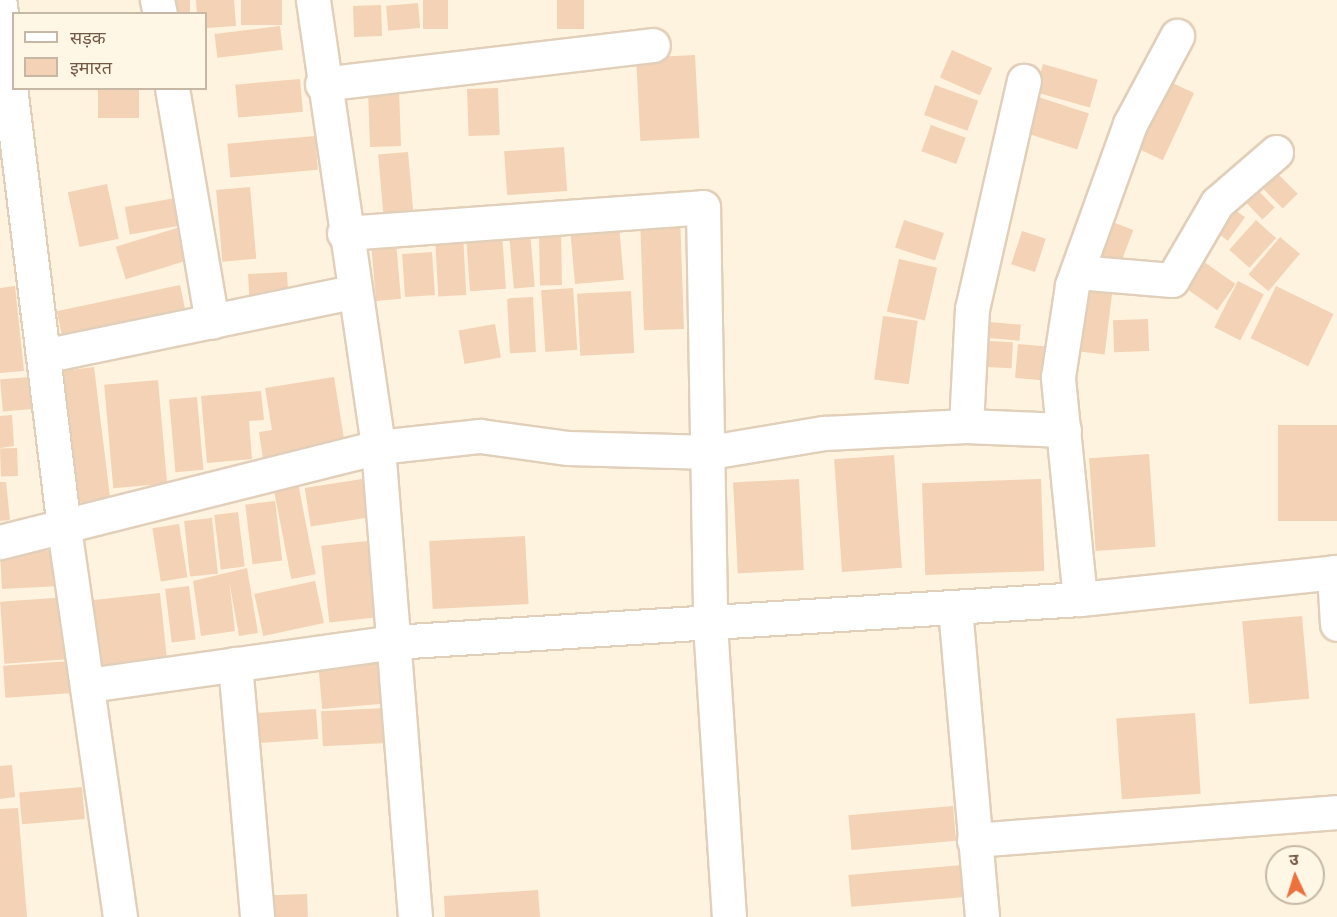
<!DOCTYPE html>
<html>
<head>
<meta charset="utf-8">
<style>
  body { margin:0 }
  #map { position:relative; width:1337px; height:917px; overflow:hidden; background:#fdf3de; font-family:"Noto Sans","Noto Sans Devanagari",sans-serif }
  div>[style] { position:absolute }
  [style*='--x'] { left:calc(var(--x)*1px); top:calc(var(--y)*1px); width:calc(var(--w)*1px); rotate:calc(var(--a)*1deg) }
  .building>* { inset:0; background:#f4d2b5; transform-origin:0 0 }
  .roads { filter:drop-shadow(2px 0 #e1cfba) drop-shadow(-2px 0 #e1cfba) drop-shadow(0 2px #e1cfba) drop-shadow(0 -2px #e1cfba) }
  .minor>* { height:33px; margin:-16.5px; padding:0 16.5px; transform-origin:16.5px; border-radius:16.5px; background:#fff }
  span { translate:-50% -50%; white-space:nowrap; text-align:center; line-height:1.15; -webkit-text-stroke:6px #fff7e5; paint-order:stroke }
  .legend { position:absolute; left:12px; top:12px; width:195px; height:78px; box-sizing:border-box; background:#fff7e5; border:2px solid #c7b8a5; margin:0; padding:8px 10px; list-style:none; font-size:18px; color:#745946 }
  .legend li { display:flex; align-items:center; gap:12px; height:30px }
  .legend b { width:30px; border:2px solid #c7b8a5 }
  .north { position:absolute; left:1265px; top:845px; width:60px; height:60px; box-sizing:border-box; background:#fff7e5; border:2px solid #c7b8a5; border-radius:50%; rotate:356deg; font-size:16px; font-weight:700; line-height:24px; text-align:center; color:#745946 }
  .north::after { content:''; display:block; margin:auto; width:21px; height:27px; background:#ed713d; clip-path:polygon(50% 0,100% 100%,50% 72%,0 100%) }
</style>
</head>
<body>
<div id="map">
  <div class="building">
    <div style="left:169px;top:0;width:21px;height:14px"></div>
    <div style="clip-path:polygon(196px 0,234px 0,236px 26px,206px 28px,206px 14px,197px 14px)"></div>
    <div style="left:241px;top:0;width:41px;height:25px"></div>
    <div style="left:423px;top:0;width:25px;height:29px"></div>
    <div style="left:557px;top:0;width:27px;height:29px"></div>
    <div style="left:418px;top:3px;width:25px;height:32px;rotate:85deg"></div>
    <div style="left:381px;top:5px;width:31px;height:28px;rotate:88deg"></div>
    <div style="left:280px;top:26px;width:24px;height:66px;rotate:83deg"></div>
    <div style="left:952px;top:50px;width:44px;height:30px;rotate:24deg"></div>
    <div style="left:695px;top:55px;width:83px;height:59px;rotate:87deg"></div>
    <div style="left:1043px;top:64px;width:57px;height:29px;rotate:16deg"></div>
    <div style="left:300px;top:79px;width:33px;height:65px;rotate:85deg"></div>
    <div style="left:1166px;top:80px;width:31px;height:74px;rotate:25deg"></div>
    <div style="left:935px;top:85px;width:46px;height:32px;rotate:20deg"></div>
    <div style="left:98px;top:88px;width:41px;height:30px"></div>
    <div style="left:498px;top:88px;width:47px;height:31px;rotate:88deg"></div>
    <div style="left:399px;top:89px;width:57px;height:31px;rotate:88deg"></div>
    <div style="left:1029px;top:94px;width:63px;height:38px;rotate:18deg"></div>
    <div style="left:931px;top:125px;width:37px;height:28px;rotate:20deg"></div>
    <div style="left:315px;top:136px;width:34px;height:88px;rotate:85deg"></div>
    <div style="left:564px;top:147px;width:44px;height:60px;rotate:86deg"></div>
    <div style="left:408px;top:152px;width:63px;height:30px;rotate:85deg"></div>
    <div style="left:1268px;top:164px;width:42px;height:21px;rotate:45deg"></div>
    <div style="left:1249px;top:181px;width:37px;height:17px;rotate:46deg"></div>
    <div style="left:107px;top:184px;width:56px;height:40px;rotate:78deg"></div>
    <div style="left:250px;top:187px;width:72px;height:34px;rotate:85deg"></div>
    <div style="left:181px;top:197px;width:28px;height:57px;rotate:80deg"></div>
    <div style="left:1224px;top:202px;width:26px;height:29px;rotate:36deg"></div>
    <div style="left:680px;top:215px;width:114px;height:40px;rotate:88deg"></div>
    <div style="left:904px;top:220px;width:42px;height:29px;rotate:18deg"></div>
    <div style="left:1256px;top:220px;width:27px;height:40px;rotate:42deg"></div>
    <div style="left:1110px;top:221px;width:25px;height:44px;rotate:21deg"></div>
    <div style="left:619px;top:225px;width:55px;height:49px;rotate:85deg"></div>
    <div style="left:177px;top:228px;width:34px;height:64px;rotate:73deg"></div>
    <div style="left:561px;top:231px;width:54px;height:22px;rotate:89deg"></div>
    <div style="left:1022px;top:231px;width:25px;height:35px;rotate:18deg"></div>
    <div style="left:530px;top:232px;width:55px;height:21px;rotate:85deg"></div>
    <div style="left:463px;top:233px;width:62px;height:28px;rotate:87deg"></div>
    <div style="left:502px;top:233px;width:56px;height:36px;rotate:86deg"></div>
    <div style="left:1280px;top:237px;width:26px;height:49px;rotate:40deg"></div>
    <div style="left:396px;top:242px;width:57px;height:25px;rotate:85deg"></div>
    <div style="left:432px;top:252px;width:43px;height:30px;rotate:86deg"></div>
    <div style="left:1197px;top:257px;width:47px;height:32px;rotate:35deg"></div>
    <div style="left:899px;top:259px;width:39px;height:54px;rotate:13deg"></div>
    <div style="left:287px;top:272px;width:22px;height:39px;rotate:87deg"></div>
    <div style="left:1238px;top:281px;width:29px;height:52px;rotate:27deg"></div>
    <div style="left:1080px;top:284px;width:33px;height:67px;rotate:7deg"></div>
    <div style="left:180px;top:285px;width:24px;height:126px;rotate:78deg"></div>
    <div style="clip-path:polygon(15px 286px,24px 371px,0 373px,0 288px)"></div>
    <div style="left:1276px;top:286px;width:64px;height:58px;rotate:26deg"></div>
    <div style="left:573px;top:288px;width:62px;height:32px;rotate:86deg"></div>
    <div style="left:631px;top:291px;width:62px;height:54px;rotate:87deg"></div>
    <div style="left:533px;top:297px;width:55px;height:26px;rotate:87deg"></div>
    <div style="left:883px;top:316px;width:35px;height:64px;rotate:8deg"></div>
    <div style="left:1148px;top:319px;width:32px;height:35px;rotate:88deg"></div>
    <div style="left:978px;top:321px;width:43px;height:16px;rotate:5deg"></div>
    <div style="left:495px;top:324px;width:34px;height:37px;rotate:80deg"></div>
    <div style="left:970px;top:340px;width:43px;height:26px;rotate:3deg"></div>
    <div style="left:1018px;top:344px;width:37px;height:34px;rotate:5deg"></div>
    <div style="left:94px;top:367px;width:133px;height:37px;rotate:83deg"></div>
    <div style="left:30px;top:377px;width:32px;height:30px;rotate:85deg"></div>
    <div style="clip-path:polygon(334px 377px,345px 445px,263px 458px,259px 432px,272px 430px,265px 388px)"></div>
    <div style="left:158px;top:380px;width:104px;height:54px;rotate:85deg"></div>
    <div style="clip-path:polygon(261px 391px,264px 420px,249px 421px,252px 459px,207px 463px,201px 396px)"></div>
    <div style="left:197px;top:397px;width:73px;height:28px;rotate:85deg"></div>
    <div style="clip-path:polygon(12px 415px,14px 446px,0 448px,0 416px)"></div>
    <div style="left:1337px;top:425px;width:96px;height:59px;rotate:90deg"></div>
    <div style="left:17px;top:448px;width:28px;height:17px;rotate:88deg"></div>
    <div style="left:1149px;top:454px;width:93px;height:60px;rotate:86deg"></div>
    <div style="left:894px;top:455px;width:113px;height:60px;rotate:86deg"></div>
    <div style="left:362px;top:479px;width:39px;height:58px;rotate:81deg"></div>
    <div style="left:799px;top:479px;width:91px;height:66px;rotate:87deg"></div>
    <div style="left:1041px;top:479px;width:92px;height:119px;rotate:88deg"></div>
    <div style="clip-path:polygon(0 482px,6px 482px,10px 520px,0 521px)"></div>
    <div style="left:298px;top:483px;width:93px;height:25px;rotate:79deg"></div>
    <div style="left:275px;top:501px;width:60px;height:30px;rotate:83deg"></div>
    <div style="left:238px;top:512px;width:55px;height:24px;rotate:83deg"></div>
    <div style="left:212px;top:518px;width:56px;height:28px;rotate:84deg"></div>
    <div style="left:179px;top:524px;width:54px;height:27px;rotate:81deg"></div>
    <div style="left:525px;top:536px;width:68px;height:96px;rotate:87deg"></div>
    <div style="left:367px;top:541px;width:77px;height:46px;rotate:84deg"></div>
    <div style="left:57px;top:550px;width:36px;height:57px;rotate:87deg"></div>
    <div style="clip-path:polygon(247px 568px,258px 633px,239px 636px,229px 580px,235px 631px,201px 636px,193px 581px)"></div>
    <div style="left:315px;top:581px;width:43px;height:62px;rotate:78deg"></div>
    <div style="left:189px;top:586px;width:54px;height:24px;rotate:83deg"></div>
    <div style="left:160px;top:593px;width:71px;height:69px;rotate:84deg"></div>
    <div style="left:69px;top:597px;width:62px;height:69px;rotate:86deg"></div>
    <div style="left:1302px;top:616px;width:83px;height:60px;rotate:85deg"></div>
    <div style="left:390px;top:658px;width:45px;height:72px;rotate:85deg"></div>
    <div style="left:71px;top:661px;width:32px;height:68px;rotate:86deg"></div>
    <div style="left:385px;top:708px;width:35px;height:64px;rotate:87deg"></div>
    <div style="left:316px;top:709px;width:30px;height:62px;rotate:86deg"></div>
    <div style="left:1195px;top:713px;width:81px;height:79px;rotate:86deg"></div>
    <div style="clip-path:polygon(12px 765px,15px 797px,0 799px,0 766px)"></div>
    <div style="left:82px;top:787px;width:32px;height:63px;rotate:85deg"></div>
    <div style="left:953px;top:806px;width:35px;height:105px;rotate:85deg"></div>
    <div style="clip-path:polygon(18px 808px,27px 917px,0 917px,0 809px)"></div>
    <div style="left:962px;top:865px;width:32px;height:114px;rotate:85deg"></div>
    <div style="clip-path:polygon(538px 890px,540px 917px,445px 917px,444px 896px)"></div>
    <div style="left:307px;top:894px;width:23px;height:42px;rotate:88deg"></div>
  </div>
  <div class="roads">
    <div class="minor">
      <div style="--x:157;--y:0;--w:14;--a:78"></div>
      <div style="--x:313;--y:0;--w:452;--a:81.7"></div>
      <div style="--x:378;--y:447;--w:471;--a:85.5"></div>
      <div style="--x:0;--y:5;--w:527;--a:83.02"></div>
      <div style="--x:64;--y:528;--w:393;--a:81.8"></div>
      <div style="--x:322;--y:84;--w:333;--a:-6.7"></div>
      <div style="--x:172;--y:88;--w:237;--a:80.3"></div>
      <div style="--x:344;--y:233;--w:360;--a:-4.1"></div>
      <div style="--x:703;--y:207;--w:417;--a:89"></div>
      <div style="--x:710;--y:624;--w:294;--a:86.3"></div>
      <div style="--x:1077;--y:272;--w:95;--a:4.8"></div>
      <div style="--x:1172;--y:280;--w:89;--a:-59.7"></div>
      <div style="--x:1217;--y:203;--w:78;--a:-40.8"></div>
      <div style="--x:43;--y:356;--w:317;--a:-11.7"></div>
      <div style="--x:966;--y:426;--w:117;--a:-87.1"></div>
      <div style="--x:972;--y:309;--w:234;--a:-77.2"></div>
      <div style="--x:0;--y:542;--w:390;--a:-14.1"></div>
      <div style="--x:378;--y:447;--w:103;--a:-6.2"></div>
      <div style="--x:480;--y:436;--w:89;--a:7.8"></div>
      <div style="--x:568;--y:448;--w:142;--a:1.6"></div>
      <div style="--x:710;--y:452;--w:116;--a:-9.5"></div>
      <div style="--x:824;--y:433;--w:142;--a:-2.8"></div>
      <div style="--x:966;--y:426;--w:98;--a:2.3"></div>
      <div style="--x:1334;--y:572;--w:52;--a:86.7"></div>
      <div style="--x:1080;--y:599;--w:223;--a:-95.7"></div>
      <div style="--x:1058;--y:377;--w:93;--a:-81.3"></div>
      <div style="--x:1072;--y:285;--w:171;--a:-70.2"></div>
      <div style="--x:1130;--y:124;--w:100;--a:-61.9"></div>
      <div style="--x:955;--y:608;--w:310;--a:85"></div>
      <div style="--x:235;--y:664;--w:254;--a:85"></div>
      <div style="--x:88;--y:685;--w:308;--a:-8"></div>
      <div style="--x:393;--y:642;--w:688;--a:-3.58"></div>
      <div style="--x:1080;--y:599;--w:258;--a:-6"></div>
      <div style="--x:974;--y:840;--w:364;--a:-4.4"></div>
    </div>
  </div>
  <ul class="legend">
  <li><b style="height:8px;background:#fff"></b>सड़क</li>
  <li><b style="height:16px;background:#f4d2b5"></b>इमारत</li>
  </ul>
  <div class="north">उ</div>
</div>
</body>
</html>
